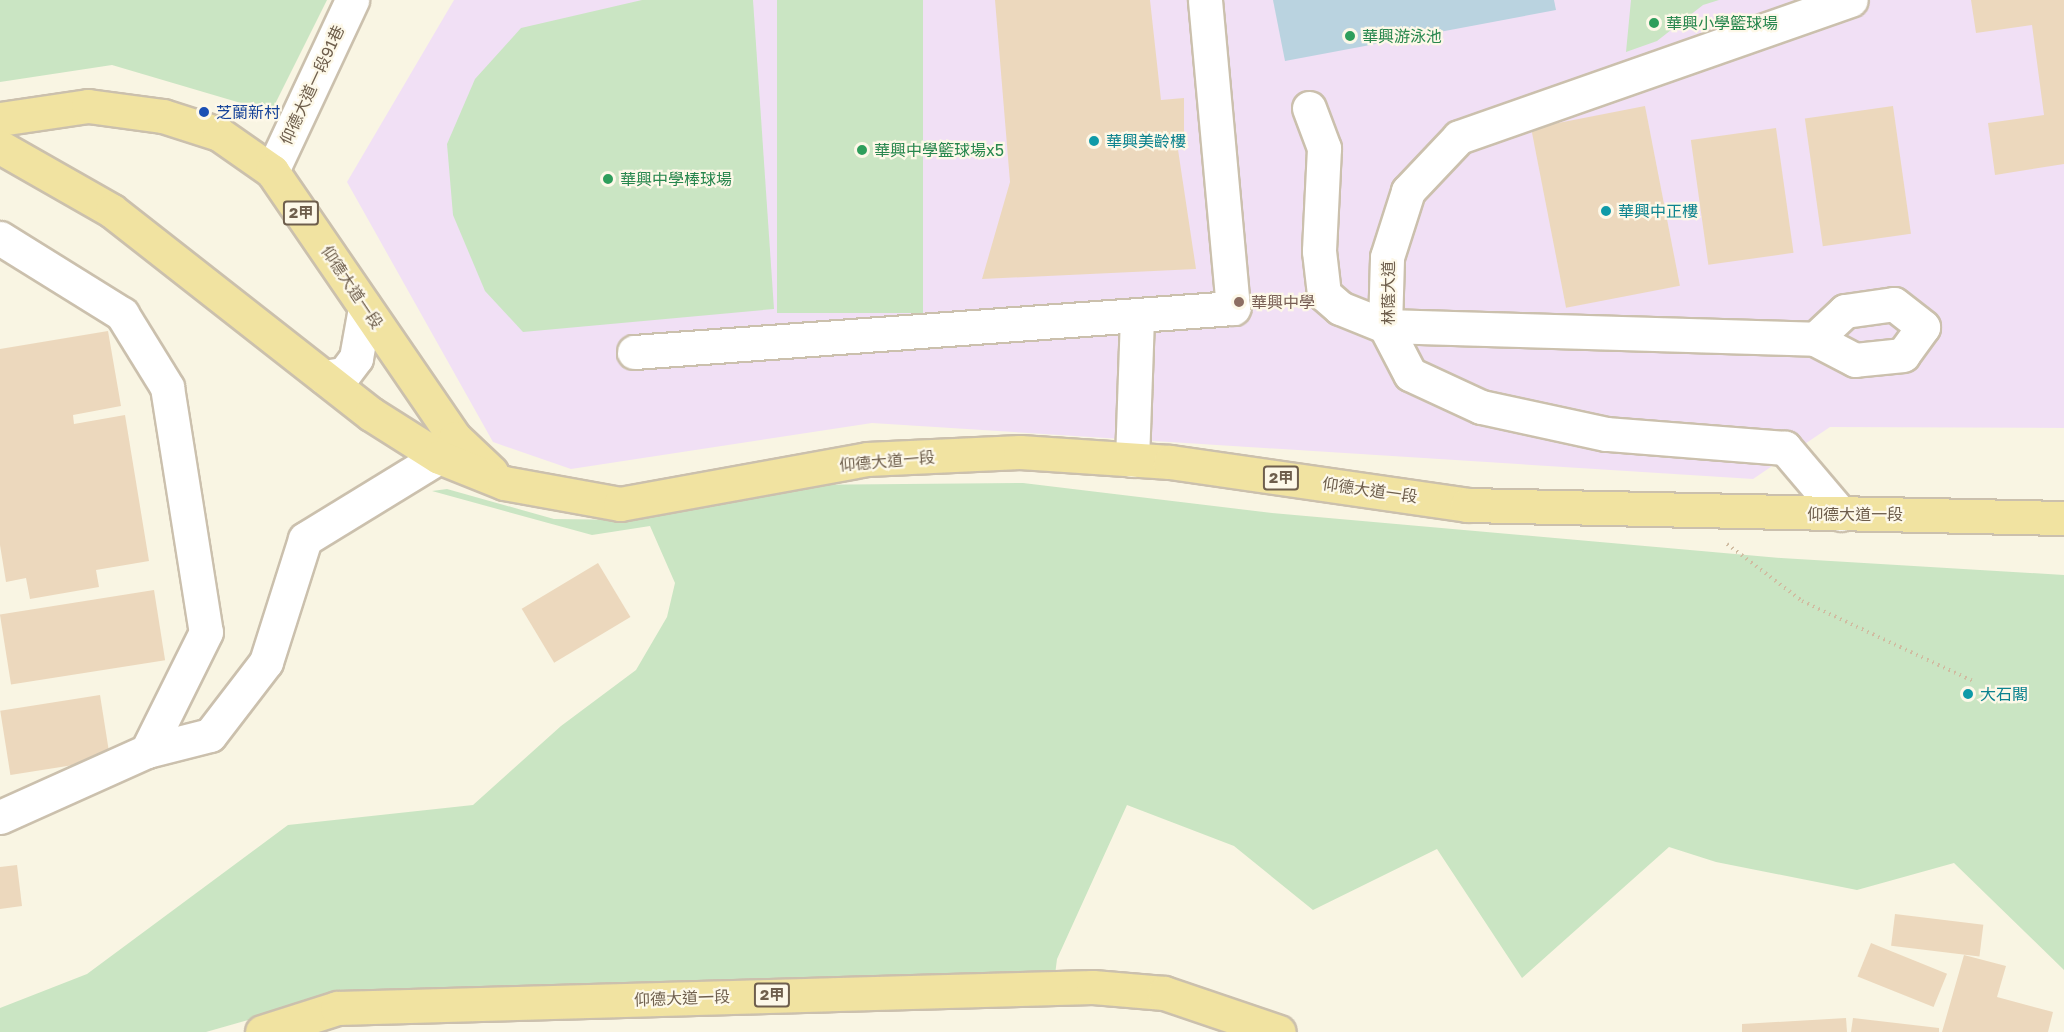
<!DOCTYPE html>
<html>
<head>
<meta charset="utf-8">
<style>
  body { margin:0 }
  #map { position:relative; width:2064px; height:1032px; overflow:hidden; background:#f9f5e3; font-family:"Golos Text","Noto Sans TC",sans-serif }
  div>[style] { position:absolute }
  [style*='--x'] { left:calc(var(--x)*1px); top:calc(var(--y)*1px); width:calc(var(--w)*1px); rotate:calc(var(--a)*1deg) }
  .education>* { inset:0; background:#f1e0f5 }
  .green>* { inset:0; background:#cae5c3; transform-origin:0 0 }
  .water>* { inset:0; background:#bad3e0 }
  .building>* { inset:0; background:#ecd8bd; transform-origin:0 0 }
  .path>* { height:4px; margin-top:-2px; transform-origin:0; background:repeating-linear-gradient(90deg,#d0bca1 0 1.5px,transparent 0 6px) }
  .roads { filter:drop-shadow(2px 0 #cbc0ad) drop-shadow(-2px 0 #cbc0ad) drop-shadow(0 2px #cbc0ad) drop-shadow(0 -2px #cbc0ad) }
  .minor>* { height:33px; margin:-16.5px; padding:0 16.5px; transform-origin:16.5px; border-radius:16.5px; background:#fff }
  .major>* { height:33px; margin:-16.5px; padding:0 16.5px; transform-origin:16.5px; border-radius:16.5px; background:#f1e3a1 }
  .dots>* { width:16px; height:16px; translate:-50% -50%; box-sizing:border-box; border:3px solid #fdf8e8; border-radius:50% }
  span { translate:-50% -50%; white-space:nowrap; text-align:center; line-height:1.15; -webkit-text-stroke:4.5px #fdf8e8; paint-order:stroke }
  .shield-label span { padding:2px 4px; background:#fdf8e8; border:2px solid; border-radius:4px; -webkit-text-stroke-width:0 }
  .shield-label { font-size:15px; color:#6e5e4c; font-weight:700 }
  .leisure-label { font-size:16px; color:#27864d }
  .left { translate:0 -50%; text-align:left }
  .street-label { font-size:16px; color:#6e5e4c }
  .transit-label { font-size:16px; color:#164399 }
  .culture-label { font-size:16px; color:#0d838f }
  .education-label { font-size:16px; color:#785e54 }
</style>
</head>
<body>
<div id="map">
  <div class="education">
    <div style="clip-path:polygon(454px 0,2064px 0,2064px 428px,1830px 427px,1753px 479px,872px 423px,571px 469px,493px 442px,347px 182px)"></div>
  </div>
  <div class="green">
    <div style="clip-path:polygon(0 0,327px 0,271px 112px,112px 65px,0 82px)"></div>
    <div style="clip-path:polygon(642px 0,753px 0,774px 309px,523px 332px,485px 291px,453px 215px,447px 144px,475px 79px,521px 28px)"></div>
    <div style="left:777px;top:0;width:146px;height:313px"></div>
    <div style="clip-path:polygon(1631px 0,1719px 0,1703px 5px,1657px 41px,1626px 52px)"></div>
    <div style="clip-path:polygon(1023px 483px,1272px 513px,1781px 558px,2064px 575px,2064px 970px,1954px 863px,1857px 890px,1716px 862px,1669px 847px,1522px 978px,1437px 849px,1313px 910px,1234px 846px,1127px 805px,1057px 959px,1055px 975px,312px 1002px,206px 1032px,0 1032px,0 1008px,87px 974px,288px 825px,473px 805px,561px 726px,636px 670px,667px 617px,675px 583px,650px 526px,592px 535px,432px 491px,447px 489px,554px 519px,632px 520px,791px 485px)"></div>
  </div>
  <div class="water">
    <div style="clip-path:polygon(1273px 0,1554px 0,1556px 10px,1285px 61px)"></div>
  </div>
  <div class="building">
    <div style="clip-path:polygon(995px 0,1150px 0,1161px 100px,1184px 98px,1184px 138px,1177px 143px,1196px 269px,982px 279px,1010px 182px)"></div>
    <div style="clip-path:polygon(1971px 0,2064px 0,2064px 164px,1995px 175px,1988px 123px,2044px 115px,2032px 25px,1976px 33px)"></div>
    <div style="left:1645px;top:106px;width:183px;height:116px;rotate:79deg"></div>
    <div style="left:1893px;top:106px;width:129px;height:89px;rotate:82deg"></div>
    <div style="left:1776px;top:128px;width:126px;height:86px;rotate:82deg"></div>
    <div style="clip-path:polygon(108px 331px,121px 406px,73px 415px,74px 424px,125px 415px,149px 561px,96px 570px,99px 587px,30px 599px,26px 578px,6px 582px,0 545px,0 349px)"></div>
    <div style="left:598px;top:563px;width:63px;height:89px;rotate:59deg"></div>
    <div style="left:154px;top:590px;width:71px;height:156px;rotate:81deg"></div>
    <div style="left:100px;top:695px;width:65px;height:101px;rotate:81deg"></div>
    <div style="clip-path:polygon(17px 865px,22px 906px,0 909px,0 867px)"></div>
    <div style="left:1895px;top:914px;width:89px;height:32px;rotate:7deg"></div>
    <div style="left:1871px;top:943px;width:82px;height:36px;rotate:22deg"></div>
    <div style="clip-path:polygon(1964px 955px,2006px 966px,1997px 997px,2053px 1012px,2048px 1032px,1942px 1032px)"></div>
    <div style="clip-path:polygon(1846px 1018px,1847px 1032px,1742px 1032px,1742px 1024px)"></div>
    <div style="clip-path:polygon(1853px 1018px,1939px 1028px,1939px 1032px,1851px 1032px)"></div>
  </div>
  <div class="path">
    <div style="--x:1727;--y:544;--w:94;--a:37.2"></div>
    <div style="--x:1802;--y:601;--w:191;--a:25.1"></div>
  </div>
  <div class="roads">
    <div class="minor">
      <div style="--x:1309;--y:108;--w:43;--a:69.4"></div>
      <div style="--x:1324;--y:148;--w:103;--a:92.8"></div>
      <div style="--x:1319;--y:251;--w:43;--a:83.4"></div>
      <div style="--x:1324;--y:294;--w:21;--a:41"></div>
      <div style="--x:1340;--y:308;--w:48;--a:21.8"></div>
      <div style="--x:1385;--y:326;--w:430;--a:1.7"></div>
      <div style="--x:272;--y:171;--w:189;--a:-64.9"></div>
      <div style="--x:0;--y:238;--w:144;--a:31.9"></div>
      <div style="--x:122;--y:314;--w:86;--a:58.3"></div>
      <div style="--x:167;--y:387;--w:248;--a:81"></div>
      <div style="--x:206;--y:632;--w:133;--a:116.4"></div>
      <div style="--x:147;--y:751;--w:161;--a:155.8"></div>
      <div style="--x:1894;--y:304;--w:37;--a:38"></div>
      <div style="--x:1923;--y:327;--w:34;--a:126"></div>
      <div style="--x:1903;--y:355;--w:48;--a:174.1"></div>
      <div style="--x:1855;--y:360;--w:45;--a:-152.3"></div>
      <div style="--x:1815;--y:339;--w:41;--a:-43"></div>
      <div style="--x:1845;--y:311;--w:49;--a:-8.1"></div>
      <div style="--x:634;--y:352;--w:601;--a:-4.2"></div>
      <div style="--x:1233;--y:308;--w:309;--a:-95.2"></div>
      <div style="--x:324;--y:377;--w:20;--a:-9"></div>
      <div style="--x:344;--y:374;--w:20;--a:-53"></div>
      <div style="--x:356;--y:358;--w:51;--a:-79.8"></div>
      <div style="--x:1132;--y:460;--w:145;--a:-88"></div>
      <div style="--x:1841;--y:514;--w:87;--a:-130.3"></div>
      <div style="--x:1785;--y:448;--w:180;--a:-175.5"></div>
      <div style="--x:1606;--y:434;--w:128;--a:-167.8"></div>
      <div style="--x:1481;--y:407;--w:78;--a:-155.1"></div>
      <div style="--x:1410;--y:374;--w:54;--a:-117.5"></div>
      <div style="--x:1385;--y:326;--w:69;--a:-88.3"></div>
      <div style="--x:1387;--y:257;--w:69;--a:-72.3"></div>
      <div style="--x:1408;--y:191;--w:74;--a:-46.6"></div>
      <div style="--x:1459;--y:137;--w:415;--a:-19.3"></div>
      <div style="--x:147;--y:751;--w:65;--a:-14.3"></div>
      <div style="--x:210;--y:735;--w:92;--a:-52.5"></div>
      <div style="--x:266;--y:662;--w:129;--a:-72.4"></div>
      <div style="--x:305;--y:539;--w:157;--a:-31.5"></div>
    </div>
    <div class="major">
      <div style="--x:0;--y:119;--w:89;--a:-8.4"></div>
      <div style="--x:88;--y:106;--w:76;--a:7.6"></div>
      <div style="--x:163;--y:116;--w:59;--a:17.8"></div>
      <div style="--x:219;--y:134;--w:65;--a:34.9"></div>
      <div style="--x:272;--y:171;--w:324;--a:55.6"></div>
      <div style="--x:455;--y:438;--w:50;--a:43.4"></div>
      <div style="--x:0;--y:147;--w:129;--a:29.7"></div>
      <div style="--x:112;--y:211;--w:329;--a:38.1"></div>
      <div style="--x:371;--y:414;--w:80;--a:32.3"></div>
      <div style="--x:439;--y:457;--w:70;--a:21.8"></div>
      <div style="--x:504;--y:483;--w:118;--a:10.3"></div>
      <div style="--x:620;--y:504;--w:251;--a:-10.3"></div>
      <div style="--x:867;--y:459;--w:153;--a:-2.6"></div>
      <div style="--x:1020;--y:452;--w:150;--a:3.8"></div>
      <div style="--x:1170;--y:462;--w:300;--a:8.2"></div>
      <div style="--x:1467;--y:505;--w:597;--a:1.25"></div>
      <div style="--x:262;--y:1032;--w:79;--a:-17.7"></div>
      <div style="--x:337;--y:1008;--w:756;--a:-1.59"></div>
      <div style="--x:1093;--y:987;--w:71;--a:4.8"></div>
      <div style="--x:1164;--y:993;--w:121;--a:18.7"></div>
    </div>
  </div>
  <div class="dots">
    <div style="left:1654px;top:23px;background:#2e9e5b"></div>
    <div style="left:1350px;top:36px;background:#2e9e5b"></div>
    <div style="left:204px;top:112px;background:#1a4fb4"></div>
    <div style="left:1094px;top:141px;background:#0f9aa8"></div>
    <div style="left:862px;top:150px;background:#2e9e5b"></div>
    <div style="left:608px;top:179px;background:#2e9e5b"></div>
    <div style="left:1606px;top:211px;background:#0f9aa8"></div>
    <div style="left:1239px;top:302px;background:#8d6e63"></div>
    <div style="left:1968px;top:694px;background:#0f9aa8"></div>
  </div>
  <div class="shield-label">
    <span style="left:301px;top:213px">2甲</span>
    <span style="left:1281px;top:478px">2甲</span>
    <span style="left:772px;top:995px">2甲</span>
  </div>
  <div class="leisure-label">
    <span class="left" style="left:1666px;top:23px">華興小學籃球場</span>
    <span class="left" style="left:1362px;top:36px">華興游泳池</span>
    <span class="left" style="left:874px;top:150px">華興中學籃球場x5</span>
    <span class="left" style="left:620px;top:179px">華興中學棒球場</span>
  </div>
  <div class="street-label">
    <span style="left:312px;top:85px;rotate:-65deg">仰德大道一段91巷</span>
    <span style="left:352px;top:287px;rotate:56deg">仰德大道一段</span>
    <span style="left:1388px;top:293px;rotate:-90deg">林蔭大道</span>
    <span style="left:887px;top:461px;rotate:-5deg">仰德大道一段</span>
    <span style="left:1370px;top:490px;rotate:8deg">仰德大道一段</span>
    <span style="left:1855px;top:514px">仰德大道一段</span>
    <span style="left:682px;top:998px;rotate:-2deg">仰德大道一段</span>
  </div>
  <div class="transit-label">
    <span class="left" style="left:216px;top:112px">芝蘭新村</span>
  </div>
  <div class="culture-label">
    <span class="left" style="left:1106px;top:141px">華興美齡樓</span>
    <span class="left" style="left:1618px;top:211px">華興中正樓</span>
    <span class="left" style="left:1980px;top:694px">大石閣</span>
  </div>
  <div class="education-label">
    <span class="left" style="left:1251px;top:302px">華興中學</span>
  </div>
</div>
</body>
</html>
